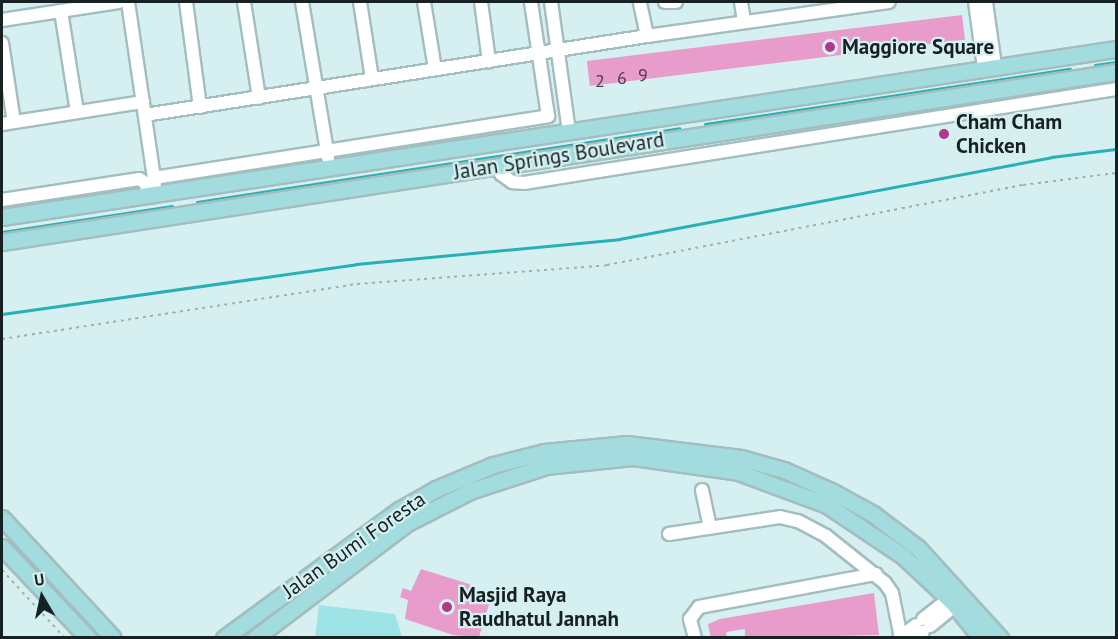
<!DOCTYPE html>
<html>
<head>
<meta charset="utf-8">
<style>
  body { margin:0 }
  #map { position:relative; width:1118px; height:639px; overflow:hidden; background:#d6f0f1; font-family:"PT Sans",sans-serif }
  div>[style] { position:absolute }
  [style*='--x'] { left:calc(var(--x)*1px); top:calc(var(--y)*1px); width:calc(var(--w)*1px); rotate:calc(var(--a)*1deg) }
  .green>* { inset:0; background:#9ee4e7 }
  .stream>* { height:3px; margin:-1.5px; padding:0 1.5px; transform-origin:1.5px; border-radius:1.5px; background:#28b0b6 }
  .building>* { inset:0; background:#e89ccc; transform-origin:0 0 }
  .path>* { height:1.5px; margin-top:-0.75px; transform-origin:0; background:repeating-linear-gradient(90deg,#9cb1b1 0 3px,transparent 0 7.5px) }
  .roads { filter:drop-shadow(2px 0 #a4bdbe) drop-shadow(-2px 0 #a4bdbe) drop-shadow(0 2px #a4bdbe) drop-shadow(0 -2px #a4bdbe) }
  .minor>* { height:12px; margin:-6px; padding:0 6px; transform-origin:6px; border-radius:6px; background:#fff }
  .major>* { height:15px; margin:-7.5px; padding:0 7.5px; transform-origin:7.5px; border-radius:7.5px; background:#a3dcdf }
  .dots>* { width:16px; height:16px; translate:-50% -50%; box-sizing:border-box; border:3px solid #d6f0f1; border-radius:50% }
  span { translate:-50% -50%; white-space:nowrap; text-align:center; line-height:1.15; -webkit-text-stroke:4.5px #d6f0f1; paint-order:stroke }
  .number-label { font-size:18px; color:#4b404c }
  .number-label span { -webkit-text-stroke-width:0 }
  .poi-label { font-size:21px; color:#172121; font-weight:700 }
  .left { translate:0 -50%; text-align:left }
  .street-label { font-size:21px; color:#172121 }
  .frame { position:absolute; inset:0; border:3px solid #172121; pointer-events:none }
  .north { position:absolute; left:12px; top:567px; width:60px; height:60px; -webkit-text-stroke:4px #d6f0f1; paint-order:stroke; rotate:351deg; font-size:16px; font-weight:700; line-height:24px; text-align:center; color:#172121 }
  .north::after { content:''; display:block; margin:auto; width:21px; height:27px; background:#172121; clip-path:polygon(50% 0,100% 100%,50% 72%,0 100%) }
</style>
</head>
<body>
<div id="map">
  <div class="green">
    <div style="clip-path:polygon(319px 605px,395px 614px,402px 637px,315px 637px)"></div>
  </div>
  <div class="stream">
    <div style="--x:1095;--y:65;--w:21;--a:-8"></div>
    <div style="--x:705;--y:124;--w:369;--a:-8.6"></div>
    <div style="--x:197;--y:202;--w:488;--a:-8.7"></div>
    <div style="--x:2;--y:232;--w:172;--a:-8.7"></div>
    <div style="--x:2;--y:314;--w:358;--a:-8"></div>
    <div style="--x:356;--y:264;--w:264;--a:-5.4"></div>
    <div style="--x:619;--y:239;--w:440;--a:-10.7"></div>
    <div style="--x:1051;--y:157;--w:65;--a:-7"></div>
  </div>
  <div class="building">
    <div style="left:962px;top:15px;width:25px;height:378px;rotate:83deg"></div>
    <div style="clip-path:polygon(421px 569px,469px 584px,480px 591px,479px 595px,491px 598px,479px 637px,453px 635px,405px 619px,408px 600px,400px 597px,403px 588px,411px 591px)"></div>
    <div style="clip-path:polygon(874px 593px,879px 635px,745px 638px,745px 629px,726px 632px,727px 638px,711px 638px,708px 624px,720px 619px)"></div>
  </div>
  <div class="path">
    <div style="--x:2;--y:339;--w:359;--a:-8.8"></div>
    <div style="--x:357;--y:284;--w:251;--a:-4.3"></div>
    <div style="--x:607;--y:265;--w:424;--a:-10.9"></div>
    <div style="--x:1023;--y:185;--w:94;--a:-7.4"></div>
    <div style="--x:2;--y:570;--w:93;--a:47.2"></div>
  </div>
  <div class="roads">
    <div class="minor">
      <div style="--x:128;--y:2;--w:184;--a:81.6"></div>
      <div style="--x:186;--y:2;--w:106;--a:82.4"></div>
      <div style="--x:244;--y:2;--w:97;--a:81.1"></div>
      <div style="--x:302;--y:2;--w:158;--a:80.5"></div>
      <div style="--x:360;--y:2;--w:78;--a:81.1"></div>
      <div style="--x:424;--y:2;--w:68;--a:80.7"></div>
      <div style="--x:481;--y:2;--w:60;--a:82.3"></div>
      <div style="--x:551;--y:2;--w:130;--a:82.1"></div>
      <div style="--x:665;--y:2;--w:11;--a:0"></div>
      <div style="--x:741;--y:2;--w:20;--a:81"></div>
      <div style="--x:975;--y:2;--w:67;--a:82.2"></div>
      <div style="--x:986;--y:2;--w:65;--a:82"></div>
      <div style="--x:61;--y:11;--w:102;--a:81"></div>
      <div style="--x:2;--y:20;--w:118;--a:-8.7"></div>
      <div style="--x:647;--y:36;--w:244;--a:-8"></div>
      <div style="--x:2;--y:43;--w:80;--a:81.4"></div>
      <div style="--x:145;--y:115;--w:508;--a:-8.94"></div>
      <div style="--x:647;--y:36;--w:35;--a:-102"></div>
      <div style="--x:2;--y:124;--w:143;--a:-8.9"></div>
      <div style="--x:499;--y:166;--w:8;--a:76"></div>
      <div style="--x:501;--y:174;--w:14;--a:36"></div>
      <div style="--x:512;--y:182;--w:12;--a:5"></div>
      <div style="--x:524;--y:183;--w:599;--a:-9.02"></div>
      <div style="--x:154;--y:178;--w:399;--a:-8.9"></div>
      <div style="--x:548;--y:116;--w:115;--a:-98.5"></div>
      <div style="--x:2;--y:200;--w:139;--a:-8.7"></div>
      <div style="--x:139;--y:179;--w:8;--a:30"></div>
      <div style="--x:146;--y:183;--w:12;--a:81"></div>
      <div style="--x:702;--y:490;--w:38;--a:78"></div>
      <div style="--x:669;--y:534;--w:112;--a:-8.7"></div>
      <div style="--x:780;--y:517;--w:18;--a:13"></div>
      <div style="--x:798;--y:521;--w:32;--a:28"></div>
      <div style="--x:826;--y:536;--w:75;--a:38.5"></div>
      <div style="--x:885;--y:583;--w:12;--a:55"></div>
      <div style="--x:892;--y:593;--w:46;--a:78.7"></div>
      <div style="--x:923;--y:619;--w:33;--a:-38"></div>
      <div style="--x:930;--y:626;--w:32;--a:-39"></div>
      <div style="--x:695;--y:638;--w:20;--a:-105"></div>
      <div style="--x:690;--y:619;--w:15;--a:-53"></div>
      <div style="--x:699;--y:607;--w:180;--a:-10.6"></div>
      <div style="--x:899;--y:638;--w:21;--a:-37"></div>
      <div style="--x:916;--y:638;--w:9;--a:-41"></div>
    </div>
    <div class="major">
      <div style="--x:2;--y:217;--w:1127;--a:-8.58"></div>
      <div style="--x:2;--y:242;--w:1127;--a:-8.68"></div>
      <div style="--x:2;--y:518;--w:163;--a:47.2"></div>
      <div style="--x:2;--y:547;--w:125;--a:46.6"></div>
      <div style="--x:224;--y:638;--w:217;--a:-36.2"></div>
      <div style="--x:399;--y:510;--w:43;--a:-29.6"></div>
      <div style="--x:436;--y:489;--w:62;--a:-22.8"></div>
      <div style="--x:493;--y:465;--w:53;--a:-14.3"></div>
      <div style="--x:544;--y:452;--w:83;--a:-5.5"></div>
      <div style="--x:627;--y:444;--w:115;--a:7"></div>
      <div style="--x:741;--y:458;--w:45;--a:15.6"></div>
      <div style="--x:784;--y:470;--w:54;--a:24.2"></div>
      <div style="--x:833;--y:492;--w:46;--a:28.8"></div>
      <div style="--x:873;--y:514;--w:56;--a:37.1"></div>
      <div style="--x:918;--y:548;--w:122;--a:47.7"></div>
      <div style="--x:255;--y:638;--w:191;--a:-37.1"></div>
      <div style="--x:407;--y:523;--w:71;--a:-26.9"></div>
      <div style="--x:470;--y:491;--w:80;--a:-18.2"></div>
      <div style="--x:546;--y:466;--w:87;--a:-5.9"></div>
      <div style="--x:633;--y:457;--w:106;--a:8.1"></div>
      <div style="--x:738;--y:472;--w:95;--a:20.3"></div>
      <div style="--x:827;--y:505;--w:92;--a:33.9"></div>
      <div style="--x:903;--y:556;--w:67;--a:43.2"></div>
      <div style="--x:952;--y:602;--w:46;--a:51.1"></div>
    </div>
  </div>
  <div class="dots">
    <div style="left:830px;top:47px;background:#b0378c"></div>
    <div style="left:944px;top:134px;background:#b0378c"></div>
    <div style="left:447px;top:607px;background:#b0378c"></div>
  </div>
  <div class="number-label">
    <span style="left:643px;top:75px">9</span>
    <span style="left:622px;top:78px">6</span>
    <span style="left:600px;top:81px">2</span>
  </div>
  <div class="poi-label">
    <span class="left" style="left:842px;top:47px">Maggiore Square</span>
    <span class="left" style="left:956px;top:134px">Cham Cham<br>Chicken</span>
    <span class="left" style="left:459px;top:607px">Masjid Raya<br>Raudhatul Jannah</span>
  </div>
  <div class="street-label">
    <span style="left:559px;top:156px;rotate:-9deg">Jalan Springs Boulevard</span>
    <span style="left:354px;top:545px;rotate:-35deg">Jalan Bumi Foresta</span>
  </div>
  <div class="frame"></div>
  <div class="north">U</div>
</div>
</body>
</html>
